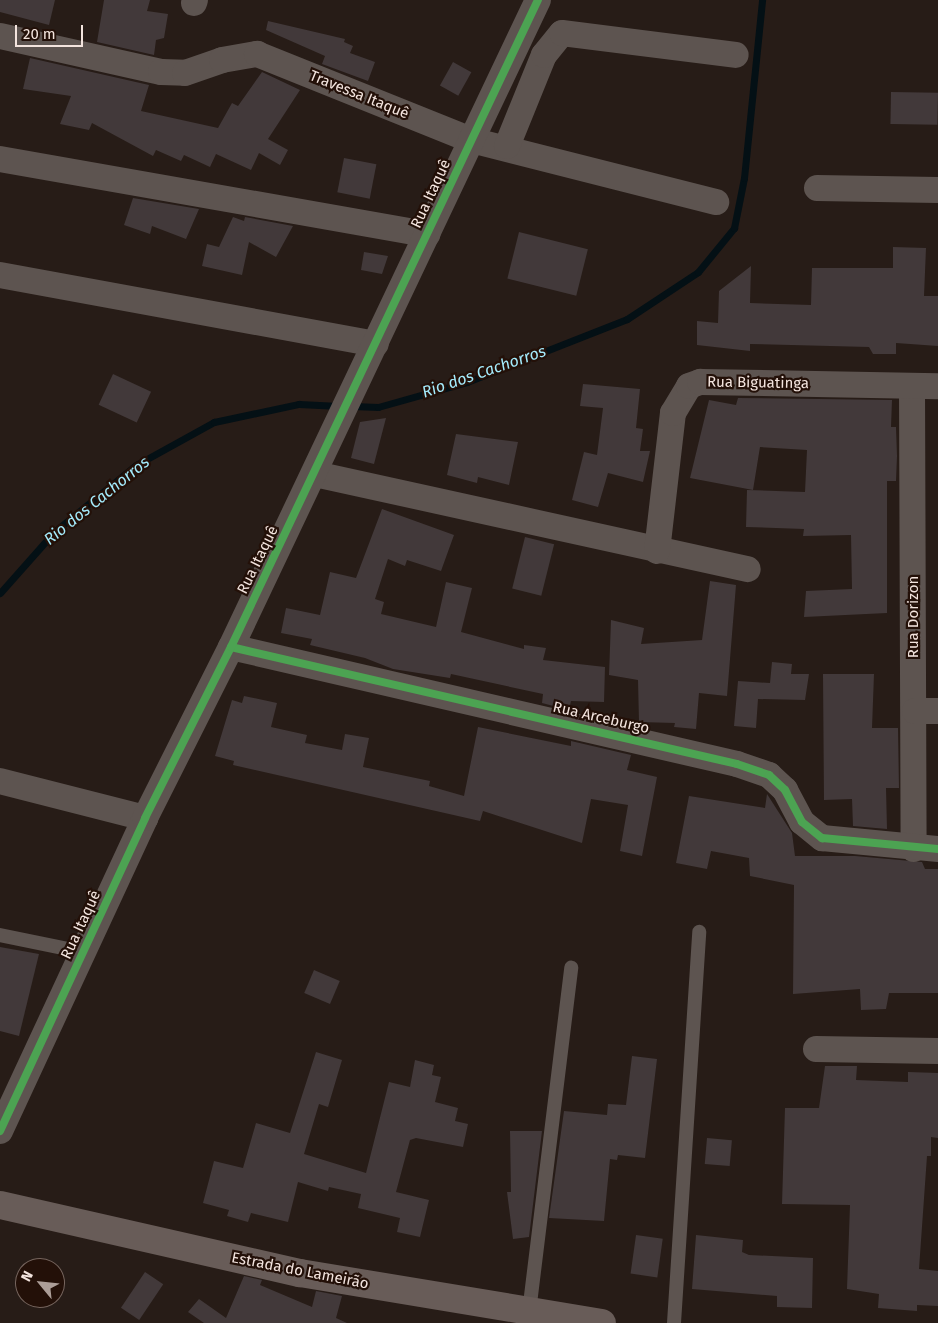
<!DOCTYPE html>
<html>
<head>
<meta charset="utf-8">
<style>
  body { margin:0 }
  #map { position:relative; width:938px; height:1323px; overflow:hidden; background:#271c17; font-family:"Fira Sans",sans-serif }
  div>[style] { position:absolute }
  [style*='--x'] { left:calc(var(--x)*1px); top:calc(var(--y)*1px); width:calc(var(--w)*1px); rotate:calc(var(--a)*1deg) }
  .stream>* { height:7px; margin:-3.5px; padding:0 3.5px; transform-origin:3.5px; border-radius:3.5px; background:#041015 }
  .building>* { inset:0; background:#42393a; transform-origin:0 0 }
  .lane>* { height:14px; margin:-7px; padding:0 7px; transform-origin:7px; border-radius:7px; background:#5d5450 }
  .street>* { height:26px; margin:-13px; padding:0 13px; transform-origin:13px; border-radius:13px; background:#5d5450 }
  .secondary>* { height:28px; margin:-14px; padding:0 14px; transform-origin:14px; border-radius:14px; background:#685c58 }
  .cycleway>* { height:8px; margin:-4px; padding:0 4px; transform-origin:4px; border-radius:4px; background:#4ca352 }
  span { translate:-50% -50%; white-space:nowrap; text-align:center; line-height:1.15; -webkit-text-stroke:4.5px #231008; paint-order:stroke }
  .street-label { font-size:15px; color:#f3e4de }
  .water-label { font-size:16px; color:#a4ebfc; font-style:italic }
  .north { position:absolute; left:15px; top:1258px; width:50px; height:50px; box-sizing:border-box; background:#231008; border:1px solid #76655e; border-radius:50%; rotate:298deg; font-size:14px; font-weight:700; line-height:20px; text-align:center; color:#f3e4de }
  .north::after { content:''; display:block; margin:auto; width:18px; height:22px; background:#ac9e98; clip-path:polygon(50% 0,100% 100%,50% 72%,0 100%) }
  .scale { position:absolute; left:15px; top:25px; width:68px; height:22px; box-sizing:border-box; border:2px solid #f3e4de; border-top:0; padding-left:6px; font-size:15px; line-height:18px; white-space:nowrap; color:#f3e4de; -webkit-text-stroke:4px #231008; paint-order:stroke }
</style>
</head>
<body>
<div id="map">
  <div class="stream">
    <div style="--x:352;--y:406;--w:26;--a:2"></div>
    <div style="--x:378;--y:407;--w:92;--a:-15.7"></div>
    <div style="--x:467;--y:382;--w:172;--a:-21.5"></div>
    <div style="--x:627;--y:319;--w:85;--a:-33.5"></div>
    <div style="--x:698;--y:272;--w:57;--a:-50.7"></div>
    <div style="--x:734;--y:228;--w:51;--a:-78.7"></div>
    <div style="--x:744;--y:178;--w:179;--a:-84.2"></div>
    <div style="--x:0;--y:593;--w:81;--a:-48.5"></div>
    <div style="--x:54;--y:532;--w:106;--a:-39.3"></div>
    <div style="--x:136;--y:465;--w:89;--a:-28.9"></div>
    <div style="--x:214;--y:422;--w:87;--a:-12"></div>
    <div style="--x:299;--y:404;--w:40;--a:2.9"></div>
  </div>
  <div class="building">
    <div style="clip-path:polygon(0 0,55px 0,49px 25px,0 12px)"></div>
    <div style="clip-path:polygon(104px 0,150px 0,147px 11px,168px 14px,164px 38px,156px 40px,154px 55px,97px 42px)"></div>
    <div style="clip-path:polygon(268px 21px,345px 39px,344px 42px,353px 46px,350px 53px,375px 62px,368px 81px,322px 64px,325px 56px,266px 30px)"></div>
    <div style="clip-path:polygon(30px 58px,149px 85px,141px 111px,218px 128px,232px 103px,238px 106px,262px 72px,300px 90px,268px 139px,288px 150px,280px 165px,259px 153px,251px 170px,216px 154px,210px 167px,184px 155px,181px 161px,156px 150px,153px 156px,92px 123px,89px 130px,60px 124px,71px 96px,23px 89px)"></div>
    <div style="left:453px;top:62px;width:21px;height:27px;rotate:29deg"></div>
    <div style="left:891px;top:92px;width:47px;height:32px;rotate:1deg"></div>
    <div style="left:344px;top:158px;width:33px;height:35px;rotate:11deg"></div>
    <div style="clip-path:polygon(133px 198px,199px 209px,186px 239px,152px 226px,150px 234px,124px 225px)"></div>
    <div style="clip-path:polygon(233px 217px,244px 221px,245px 217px,293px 226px,276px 257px,249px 242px,242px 275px,202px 266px,207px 244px,219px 247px)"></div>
    <div style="left:519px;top:232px;width:71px;height:48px;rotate:14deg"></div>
    <div style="clip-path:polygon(893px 247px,926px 248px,924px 296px,938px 296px,938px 346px,896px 343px,896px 354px,873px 354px,869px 347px,750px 344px,750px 351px,697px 345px,697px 321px,718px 323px,719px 291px,751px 266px,750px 303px,811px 305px,812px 268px,893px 268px)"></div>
    <div style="clip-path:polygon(364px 252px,388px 256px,382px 274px,361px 270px)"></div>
    <div style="left:113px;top:374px;width:42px;height:34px;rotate:25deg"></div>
    <div style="clip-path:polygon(583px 384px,640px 389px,636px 428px,643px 429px,640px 451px,650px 451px,643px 482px,608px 473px,598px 507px,572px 500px,584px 452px,597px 455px,603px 408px,580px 406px)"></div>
    <div style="clip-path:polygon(738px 398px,892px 400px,891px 427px,896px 427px,897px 456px,896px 481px,887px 481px,887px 613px,804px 617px,806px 591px,852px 589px,851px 535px,803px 536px,804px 529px,746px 527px,747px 490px,805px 492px,807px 450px,760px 447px,753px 490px,690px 478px,709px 400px,736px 405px)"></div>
    <div style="clip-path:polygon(386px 418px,374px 464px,351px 458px,360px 422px)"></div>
    <div style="clip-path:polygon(456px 434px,518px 442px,509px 485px,478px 477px,477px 483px,447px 475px)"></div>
    <div style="clip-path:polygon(382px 509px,454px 535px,441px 571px,407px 560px,405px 566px,388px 559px,375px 599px,384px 602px,381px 614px,436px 627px,446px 582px,472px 588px,461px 632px,524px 649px,524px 645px,546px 648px,543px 660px,605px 667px,604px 702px,571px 701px,569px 710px,542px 703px,543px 694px,451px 674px,450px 678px,393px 669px,365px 658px,310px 645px,312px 639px,281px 633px,286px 608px,320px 615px,330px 572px,356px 578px)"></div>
    <div style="left:525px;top:537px;width:30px;height:53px;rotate:14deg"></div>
    <div style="clip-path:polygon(710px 581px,736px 585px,727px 696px,699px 693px,696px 729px,674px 727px,675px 723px,639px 722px,638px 680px,609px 675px,611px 620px,644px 628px,641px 644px,702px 640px)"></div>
    <div style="clip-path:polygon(772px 662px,792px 664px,791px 674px,809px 674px,805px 700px,758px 699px,756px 728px,734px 726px,738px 681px,770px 683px)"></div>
    <div style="clip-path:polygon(823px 674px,874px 674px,872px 728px,898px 728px,899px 788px,886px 788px,887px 829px,853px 826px,852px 799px,824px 800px)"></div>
    <div style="clip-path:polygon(244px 696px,277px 703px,271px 727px,307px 735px,305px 743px,342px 750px,345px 734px,369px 738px,363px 767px,430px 781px,429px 786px,464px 796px,478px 727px,571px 746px,571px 741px,631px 755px,627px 770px,657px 777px,642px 856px,620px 851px,628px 805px,591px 799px,582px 843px,483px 811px,480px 821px,233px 765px,234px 761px,215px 756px,232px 700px,242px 703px)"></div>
    <div style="clip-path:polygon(767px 794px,792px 833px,795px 856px,855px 856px,922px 862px,925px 869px,938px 869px,938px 993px,889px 993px,886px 1009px,861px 1010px,860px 989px,793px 994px,794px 885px,750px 876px,749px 858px,711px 851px,707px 869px,676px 863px,689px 796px,765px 808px)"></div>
    <div style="clip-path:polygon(0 947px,39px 954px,19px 1036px,0 1031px)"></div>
    <div style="left:314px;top:970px;width:28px;height:25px;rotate:23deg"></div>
    <div style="clip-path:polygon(316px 1052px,342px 1060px,328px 1107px,319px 1104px,304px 1154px,366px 1173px,389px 1082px,410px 1087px,415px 1060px,434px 1065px,432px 1075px,441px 1077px,435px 1102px,458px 1108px,455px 1121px,468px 1124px,463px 1147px,416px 1138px,410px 1140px,396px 1192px,429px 1200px,420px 1237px,397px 1232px,400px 1218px,358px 1208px,361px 1194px,329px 1187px,328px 1191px,298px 1182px,288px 1222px,251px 1213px,248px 1222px,227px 1216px,229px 1210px,203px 1203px,214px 1161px,243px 1168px,256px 1123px,290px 1133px)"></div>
    <div style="clip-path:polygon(632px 1056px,657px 1059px,645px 1158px,618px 1155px,617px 1160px,610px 1159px,604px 1221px,549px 1218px,564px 1111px,607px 1115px,608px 1104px,626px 1105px)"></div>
    <div style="clip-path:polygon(825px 1066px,857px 1066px,856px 1080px,908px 1082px,908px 1072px,938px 1073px,938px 1138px,931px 1137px,931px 1156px,927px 1156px,919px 1269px,938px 1271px,938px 1306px,917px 1305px,917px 1311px,878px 1308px,879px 1294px,847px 1289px,850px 1205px,782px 1204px,785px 1108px,819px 1108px)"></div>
    <div style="clip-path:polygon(510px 1131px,542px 1131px,529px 1237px,513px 1239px,507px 1192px,511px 1192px)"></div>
    <div style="left:707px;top:1138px;width:25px;height:26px;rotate:5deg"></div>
    <div style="left:636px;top:1235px;width:27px;height:39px;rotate:8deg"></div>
    <div style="clip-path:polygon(696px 1235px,743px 1240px,742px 1252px,749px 1255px,813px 1258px,812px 1308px,777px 1307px,777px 1296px,692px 1289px)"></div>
    <div style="left:145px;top:1272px;width:22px;height:43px;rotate:34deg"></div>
    <div style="clip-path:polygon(244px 1276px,262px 1280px,260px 1285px,312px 1307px,316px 1291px,342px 1296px,336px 1318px,347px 1323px,204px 1323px,188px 1312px,199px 1299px,226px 1318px)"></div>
  </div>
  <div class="lane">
    <div style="--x:0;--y:935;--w:85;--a:11.6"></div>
    <div style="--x:529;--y:1312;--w:347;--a:-83"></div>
    <div style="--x:674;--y:1323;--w:392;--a:-86.3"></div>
  </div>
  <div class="street">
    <div style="--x:194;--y:3;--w:3;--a:-72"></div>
    <div style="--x:0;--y:36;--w:165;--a:12.6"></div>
    <div style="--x:161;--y:72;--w:24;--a:2"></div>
    <div style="--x:185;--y:73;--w:39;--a:-19"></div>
    <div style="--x:222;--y:60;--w:36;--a:-10"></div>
    <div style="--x:257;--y:54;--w:231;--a:21.9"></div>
    <div style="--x:471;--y:140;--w:253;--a:14.2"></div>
    <div style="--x:507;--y:146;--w:98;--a:-67.9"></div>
    <div style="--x:544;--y:55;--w:28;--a:-51"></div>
    <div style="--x:562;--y:33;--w:175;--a:7.2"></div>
    <div style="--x:0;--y:159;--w:434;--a:10"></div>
    <div style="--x:817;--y:188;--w:121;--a:0.9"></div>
    <div style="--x:0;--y:275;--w:382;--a:10.4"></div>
    <div style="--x:912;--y:386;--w:463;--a:89.8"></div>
    <div style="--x:315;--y:474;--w:443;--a:12.4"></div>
    <div style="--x:657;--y:551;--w:139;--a:-83.4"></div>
    <div style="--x:673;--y:413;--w:31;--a:-59"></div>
    <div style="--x:689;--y:386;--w:12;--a:-20"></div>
    <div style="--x:700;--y:382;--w:238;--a:1"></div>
    <div style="--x:231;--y:647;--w:519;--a:13.02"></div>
    <div style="--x:737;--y:764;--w:34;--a:19"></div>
    <div style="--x:769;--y:775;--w:22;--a:43"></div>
    <div style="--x:785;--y:790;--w:36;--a:62"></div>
    <div style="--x:802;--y:822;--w:26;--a:39"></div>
    <div style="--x:822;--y:838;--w:117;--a:5.4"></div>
    <div style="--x:915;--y:711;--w:23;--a:0"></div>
    <div style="--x:0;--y:781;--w:150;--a:14.3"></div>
    <div style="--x:816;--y:1049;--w:122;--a:0.9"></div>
    <div style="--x:0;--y:1131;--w:345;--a:-65.1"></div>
    <div style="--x:145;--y:818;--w:191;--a:-63.3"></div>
    <div style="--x:231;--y:647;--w:716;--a:-64.62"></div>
  </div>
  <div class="secondary">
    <div style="--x:0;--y:1205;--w:308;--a:12.8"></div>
    <div style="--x:300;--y:1273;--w:306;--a:9.4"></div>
  </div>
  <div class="cycleway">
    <div style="--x:231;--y:647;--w:519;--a:13.02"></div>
    <div style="--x:737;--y:764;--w:34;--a:19"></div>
    <div style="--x:769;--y:775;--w:22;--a:43"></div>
    <div style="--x:785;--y:790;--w:36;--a:62"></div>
    <div style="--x:802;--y:822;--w:26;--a:39"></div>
    <div style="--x:822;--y:838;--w:117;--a:5.4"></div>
    <div style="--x:0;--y:1131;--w:345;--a:-65.1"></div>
    <div style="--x:145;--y:818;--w:191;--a:-63.3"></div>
    <div style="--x:231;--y:647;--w:716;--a:-64.62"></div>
  </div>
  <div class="street-label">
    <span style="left:359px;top:95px;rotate:22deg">Travessa Itaquê</span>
    <span style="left:431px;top:194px;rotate:-65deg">Rua Itaquê</span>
    <span style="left:758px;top:383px;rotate:1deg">Rua Biguatinga</span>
    <span style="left:258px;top:560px;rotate:-64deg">Rua Itaquê</span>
    <span style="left:914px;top:617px;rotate:-90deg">Rua Dorizon</span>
    <span style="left:601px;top:718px;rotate:13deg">Rua Arceburgo</span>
    <span style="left:81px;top:925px;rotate:-65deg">Rua Itaquê</span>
    <span style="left:300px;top:1271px;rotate:11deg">Estrada do Lameirão</span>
  </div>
  <div class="water-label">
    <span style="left:484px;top:372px;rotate:-19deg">Rio dos Cachorros</span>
    <span style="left:97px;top:501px;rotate:-39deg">Rio dos Cachorros</span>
  </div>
  <div class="north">N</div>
  <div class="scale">20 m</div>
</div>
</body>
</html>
